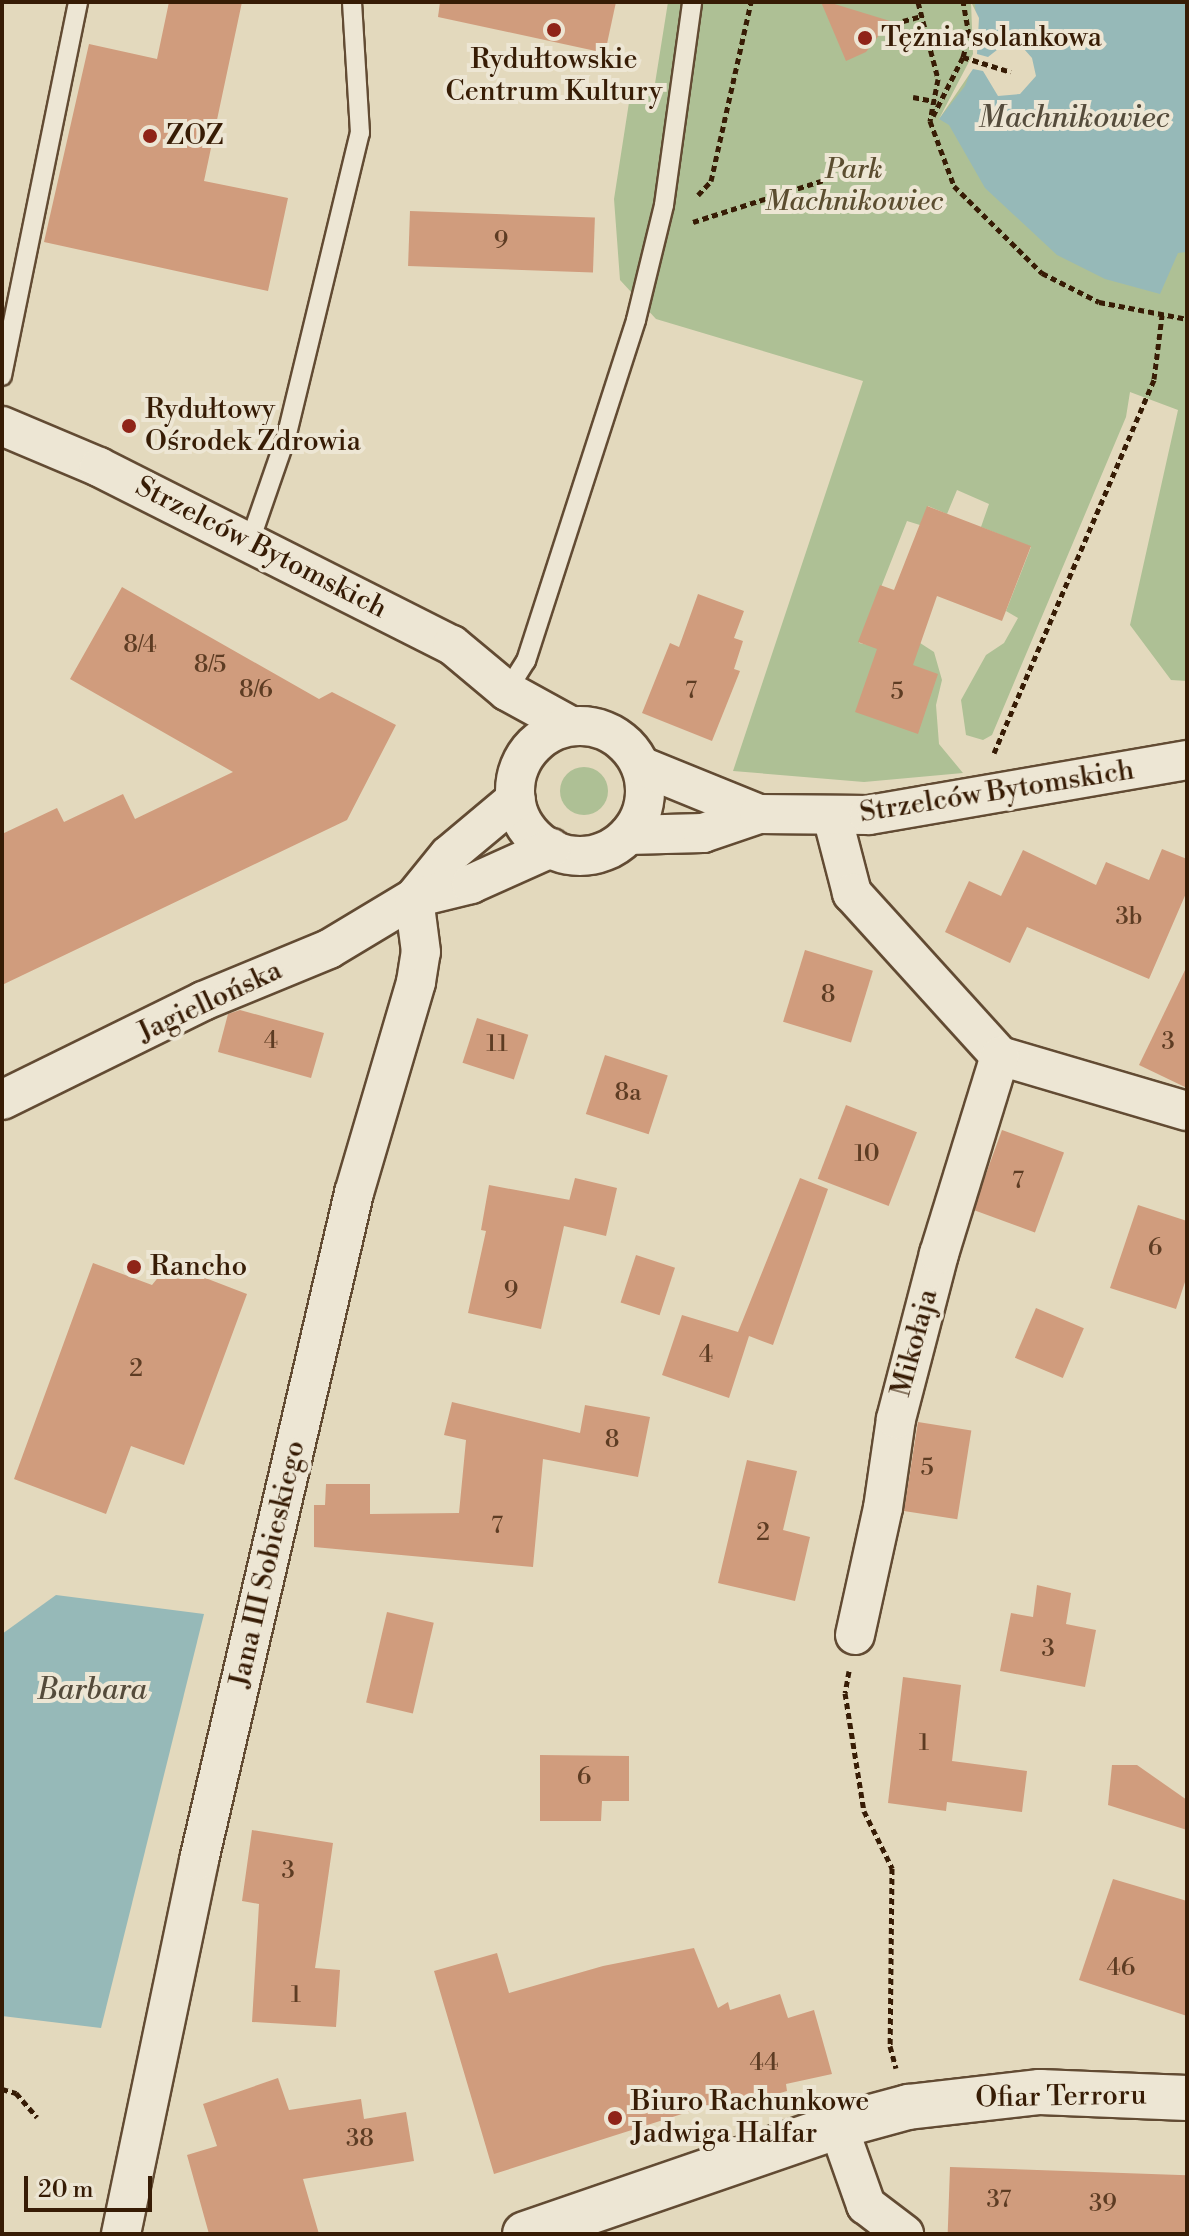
<!DOCTYPE html>
<html>
<head>
<meta charset="utf-8">
<style>
  body { margin:0 }
  #map { position:relative; width:1189px; height:2236px; overflow:hidden; background:#e3d9bd; font-family:"Libre Bodoni",serif }
  div>[style] { position:absolute }
  [style*='--x'] { left:calc(var(--x)*1px); top:calc(var(--y)*1px); width:calc(var(--w)*1px); rotate:calc(var(--a)*1deg) }
  .green>* { inset:0; background:#aec095 }
  .round { border-radius:50% }
  .water>* { inset:0; background:#96b9b8 }
  .pier>* { inset:0; background:#e3d9bd }
  .building>* { inset:0; background:#d09c7d; transform-origin:0 0 }
  .path>* { height:5px; margin-top:-2.5px; transform-origin:0; background:repeating-linear-gradient(90deg,#371c05 0 6px,transparent 0 10px) }
  .roads { filter:drop-shadow(2px 0 #624b33) drop-shadow(-2px 0 #624b33) drop-shadow(0 2px #624b33) drop-shadow(0 -2px #624b33) }
  .lane>* { height:18px; margin:-9px; padding:0 9px; transform-origin:9px; border-radius:9px; background:#ede6d4 }
  .street>* { height:38px; margin:-19px; padding:0 19px; transform-origin:19px; border-radius:19px; background:#ede6d4 }
  .street>.ring { margin:-19px; padding:0; box-sizing:content-box; background:none; border:38px solid #ede6d4; border-radius:50% }
  .secondary>* { height:44px; margin:-22px; padding:0 22px; transform-origin:22px; border-radius:22px; background:#ede6d4 }
  .dots>* { width:22px; height:22px; translate:-50% -50%; box-sizing:border-box; border:4px solid #ede6d4; border-radius:50% }
  span { translate:-50% -50%; white-space:nowrap; text-align:center; line-height:1.15; -webkit-text-stroke:8px #ede6d4; paint-order:stroke }
  .number-label { font-size:24px; color:#5d3c23 }
  .number-label span { -webkit-text-stroke-width:0 }
  .poi-label { font-size:28px; color:#371c05 }
  .left { translate:0 -50%; text-align:left }
  .park-label { font-size:28px; color:#5b4d30; font-style:italic }
  .street-label { font-size:28px; color:#371c05 }
  .water-label { font-size:30px; color:#544b3b; font-style:italic }
  .frame { position:absolute; inset:0; border:4px solid #371c05; pointer-events:none }
  .scale { position:absolute; left:24px; top:2176px; width:128px; height:36px; box-sizing:border-box; border:4px solid #371c05; border-top:0; padding-left:10px; font-size:24px; line-height:28px; white-space:nowrap; color:#371c05; -webkit-text-stroke:6px #ede6d4; paint-order:stroke }
</style>
</head>
<body>
<div id="map">
  <div class="green">
    <div style="clip-path:polygon(668px 2px,1187px 2px,1187px 681px,1171px 680px,1130px 625px,1178px 410px,1130px 392px,1126px 417px,992px 735px,983px 740px,966px 735px,961px 700px,986px 655px,1004px 643px,1018px 618px,1006px 611px,1031px 547px,981px 527px,989px 504px,957px 490px,947px 514px,928px 506px,920px 525px,907px 521px,859px 643px,888px 649px,917px 641px,934px 652px,942px 680px,936px 705px,939px 744px,963px 773px,864px 782px,733px 771px,863px 381px,656px 319px,620px 280px,614px 199px,630px 96px,653px 96px)"></div>
    <div class="round" style="left:560px;top:767px;width:48px;height:48px"></div>
  </div>
  <div class="water">
    <div style="clip-path:polygon(975px 2px,1187px 2px,1187px 252px,1178px 253px,1160px 294px,1105px 279px,1057px 255px,985px 188px,949px 125px,939px 119px,965px 86px,977px 54px)"></div>
    <div style="clip-path:polygon(56px 1595px,204px 1614px,101px 2028px,2px 2016px,2px 1634px)"></div>
  </div>
  <div class="pier">
    <div style="clip-path:polygon(971px 2px,979px 18px,977px 54px,988px 57px,1002px 46px,1024px 49px,1032px 58px,1036px 76px,1020px 94px,998px 96px,983px 71px,973px 69px,939px 119px,973px 54px)"></div>
  </div>
  <div class="building">
    <div style="clip-path:polygon(169px 2px,242px 2px,204px 181px,288px 198px,268px 291px,44px 242px,89px 44px,157px 59px)"></div>
    <div style="clip-path:polygon(440px 2px,616px 2px,605px 53px,438px 17px)"></div>
    <div style="clip-path:polygon(821px 2px,828px 2px,890px 21px,866px 52px,846px 61px)"></div>
    <div style="left:410px;top:211px;width:185px;height:55px;rotate:2deg"></div>
    <div style="clip-path:polygon(927px 506px,1031px 546px,1002px 621px,937px 596px,913px 665px,938px 674px,918px 734px,855px 712px,877px 649px,858px 642px,880px 585px,894px 590px)"></div>
    <div style="clip-path:polygon(122px 587px,319px 699px,332px 692px,396px 725px,347px 820px,2px 985px,2px 834px,57px 808px,64px 822px,123px 794px,135px 819px,233px 772px,70px 679px)"></div>
    <div style="clip-path:polygon(698px 594px,744px 611px,734px 638px,743px 641px,734px 669px,740px 671px,712px 741px,642px 713px,670px 643px,679px 647px)"></div>
    <div style="clip-path:polygon(1162px 849px,1187px 859px,1187px 891px,1149px 979px,1027px 927px,1010px 963px,945px 932px,969px 881px,1001px 896px,1023px 850px,1096px 885px,1106px 862px,1149px 880px)"></div>
    <div style="left:805px;top:950px;width:71px;height:75px;rotate:17deg"></div>
    <div style="clip-path:polygon(1187px 966px,1187px 1088px,1139px 1065px)"></div>
    <div style="clip-path:polygon(240px 1010px,324px 1033px,311px 1078px,218px 1052px,228px 1014px)"></div>
    <div style="left:477px;top:1018px;width:54px;height:47px;rotate:18deg"></div>
    <div style="left:605px;top:1055px;width:66px;height:62px;rotate:18deg"></div>
    <div style="left:846px;top:1105px;width:76px;height:79px;rotate:21deg"></div>
    <div style="left:1002px;top:1130px;width:66px;height:85px;rotate:20deg"></div>
    <div style="clip-path:polygon(575px 1178px,617px 1188px,606px 1236px,564px 1226px,541px 1329px,468px 1313px,486px 1231px,481px 1230px,489px 1185px,570px 1200px,568px 1205px)"></div>
    <div style="clip-path:polygon(800px 1178px,828px 1189px,773px 1345px,749px 1336px,729px 1398px,662px 1375px,682px 1315px,738px 1332px)"></div>
    <div style="clip-path:polygon(1138px 1205px,1187px 1221px,1187px 1276px,1176px 1309px,1110px 1288px)"></div>
    <div style="left:636px;top:1255px;width:41px;height:50px;rotate:18deg"></div>
    <div style="clip-path:polygon(93px 1263px,152px 1285px,169px 1264px,247px 1294px,184px 1465px,131px 1446px,106px 1514px,14px 1479px)"></div>
    <div style="left:1036px;top:1308px;width:52px;height:54px;rotate:23deg"></div>
    <div style="clip-path:polygon(452px 1402px,580px 1433px,585px 1405px,650px 1417px,638px 1477px,543px 1459px,533px 1567px,314px 1547px,314px 1505px,325px 1505px,326px 1484px,370px 1484px,370px 1514px,459px 1513px,466px 1440px,444px 1435px)"></div>
    <div style="left:918px;top:1422px;width:54px;height:90px;rotate:9deg"></div>
    <div style="clip-path:polygon(747px 1460px,797px 1471px,783px 1530px,810px 1537px,795px 1601px,718px 1583px)"></div>
    <div style="clip-path:polygon(1037px 1585px,1071px 1593px,1066px 1624px,1096px 1630px,1085px 1687px,1000px 1671px,1011px 1613px,1033px 1617px)"></div>
    <div style="left:387px;top:1612px;width:48px;height:93px;rotate:13deg"></div>
    <div style="clip-path:polygon(903px 1677px,961px 1685px,952px 1761px,1027px 1771px,1022px 1812px,947px 1802px,946px 1811px,888px 1803px)"></div>
    <div style="clip-path:polygon(540px 1755px,629px 1756px,629px 1801px,602px 1801px,601px 1821px,540px 1821px)"></div>
    <div style="clip-path:polygon(1112px 1765px,1137px 1765px,1187px 1800px,1187px 1830px,1108px 1805px)"></div>
    <div style="clip-path:polygon(252px 1830px,333px 1843px,315px 1968px,340px 1970px,336px 2027px,252px 2022px,259px 1904px,242px 1901px)"></div>
    <div style="clip-path:polygon(1113px 1879px,1187px 1901px,1187px 2016px,1079px 1980px)"></div>
    <div style="clip-path:polygon(694px 1948px,718px 2008px,728px 2002px,730px 2010px,780px 1994px,788px 2018px,814px 2010px,832px 2074px,786px 2084px,787px 2091px,732px 2107px,731px 2102px,707px 2106px,494px 2174px,434px 1971px,497px 1953px,509px 1993px,603px 1966px)"></div>
    <div style="clip-path:polygon(278px 2078px,289px 2110px,361px 2099px,364px 2119px,406px 2112px,414px 2161px,303px 2179px,319px 2234px,209px 2234px,187px 2155px,217px 2146px,203px 2104px)"></div>
    <div style="left:950px;top:2167px;width:237px;height:65px;rotate:2deg"></div>
  </div>
  <div class="path">
    <div style="--x:918;--y:2;--w:80;--a:75.4"></div>
    <div style="--x:938;--y:79;--w:43;--a:100.8"></div>
    <div style="--x:930;--y:121;--w:69;--a:69.7"></div>
    <div style="--x:954;--y:186;--w:124;--a:44.7"></div>
    <div style="--x:1042;--y:273;--w:64;--a:27"></div>
    <div style="--x:1099;--y:302;--w:90;--a:10.9"></div>
    <div style="--x:903;--y:21;--w:20;--a:-15"></div>
    <div style="--x:963;--y:57;--w:50;--a:17.4"></div>
    <div style="--x:913;--y:97;--w:21;--a:11"></div>
    <div style="--x:933;--y:116;--w:66;--a:-63"></div>
    <div style="--x:963;--y:57;--w:23;--a:-75"></div>
    <div style="--x:969;--y:35;--w:34;--a:-100"></div>
    <div style="--x:698;--y:195;--w:19;--a:-47"></div>
    <div style="--x:711;--y:181;--w:183;--a:-77.4"></div>
    <div style="--x:693;--y:222;--w:147;--a:-17.8"></div>
    <div style="--x:994;--y:753;--w:407;--a:-66.8"></div>
    <div style="--x:1154;--y:379;--w:64;--a:-82.8"></div>
    <div style="--x:849;--y:1671;--w:22;--a:100"></div>
    <div style="--x:845;--y:1693;--w:120;--a:80.9"></div>
    <div style="--x:864;--y:1811;--w:64;--a:63.8"></div>
    <div style="--x:892;--y:1868;--w:178;--a:90.6"></div>
    <div style="--x:890;--y:2046;--w:23;--a:75"></div>
    <div style="--x:2;--y:2089;--w:15;--a:16"></div>
    <div style="--x:16;--y:2093;--w:32;--a:49"></div>
  </div>
  <div class="roads">
    <div class="lane">
      <div style="--x:2;--y:376;--w:382;--a:-78.5"></div>
      <div style="--x:250;--y:541;--w:113;--a:-70.9"></div>
      <div style="--x:287;--y:434;--w:310;--a:-76.4"></div>
      <div style="--x:360;--y:133;--w:131;--a:-93.5"></div>
      <div style="--x:507;--y:691;--w:36;--a:-58"></div>
      <div style="--x:526;--y:661;--w:358;--a:-72.1"></div>
      <div style="--x:636;--y:320;--w:118;--a:-76.3"></div>
      <div style="--x:664;--y:205;--w:205;--a:-82.1"></div>
    </div>
    <div class="street">
      <div style="--x:2;--y:426;--w:105;--a:22.9"></div>
      <div style="--x:99;--y:467;--w:395;--a:26.8"></div>
      <div style="--x:452;--y:645;--w:72;--a:39.9"></div>
      <div style="--x:507;--y:691;--w:73;--a:28.7"></div>
      <div class="ring" style="left:515px;top:726px;width:92px;height:92px"></div>
      <div style="--x:641;--y:766;--w:127;--a:22.1"></div>
      <div style="--x:832;--y:816;--w:80;--a:75.4"></div>
      <div style="--x:852;--y:893;--w:220;--a:47.8"></div>
      <div style="--x:1000;--y:1056;--w:195;--a:16.4"></div>
      <div style="--x:628;--y:835;--w:75;--a:-1.5"></div>
      <div style="--x:703;--y:833;--w:59;--a:-18.7"></div>
      <div style="--x:759;--y:814;--w:110;--a:0.5"></div>
      <div style="--x:869;--y:815;--w:323;--a:-9.8"></div>
      <div style="--x:414;--y:898;--w:55;--a:-50.9"></div>
      <div style="--x:449;--y:855;--w:87;--a:-39.9"></div>
      <div style="--x:2;--y:1100;--w:224;--a:-26.2"></div>
      <div style="--x:203;--y:1001;--w:136;--a:-22.4"></div>
      <div style="--x:329;--y:949;--w:99;--a:-31"></div>
      <div style="--x:414;--y:898;--w:59;--a:-13.8"></div>
      <div style="--x:471;--y:884;--w:88;--a:-24.2"></div>
      <div style="--x:855;--y:1635;--w:130;--a:-77.6"></div>
      <div style="--x:883;--y:1508;--w:90;--a:-81.7"></div>
      <div style="--x:896;--y:1419;--w:171;--a:-75.4"></div>
      <div style="--x:939;--y:1254;--w:207;--a:-72.9"></div>
      <div style="--x:838;--y:2126;--w:84;--a:70.5"></div>
      <div style="--x:866;--y:2205;--w:48;--a:37.3"></div>
      <div style="--x:121;--y:2234;--w:382;--a:-78.2"></div>
      <div style="--x:199;--y:1860;--w:685;--a:-76.92"></div>
      <div style="--x:354;--y:1193;--w:220;--a:-73.6"></div>
      <div style="--x:416;--y:982;--w:30;--a:-81"></div>
      <div style="--x:421;--y:952;--w:54;--a:-97.4"></div>
    </div>
    <div class="secondary">
      <div style="--x:525;--y:2234;--w:331;--a:-19"></div>
      <div style="--x:838;--y:2126;--w:73;--a:-15.2"></div>
      <div style="--x:908;--y:2107;--w:133;--a:-6.5"></div>
      <div style="--x:1040;--y:2092;--w:147;--a:2.3"></div>
    </div>
  </div>
  <div class="dots">
    <div style="left:554px;top:30px;background:#8f2418"></div>
    <div style="left:865px;top:38px;background:#8f2418"></div>
    <div style="left:150px;top:136px;background:#8f2418"></div>
    <div style="left:129px;top:426px;background:#8f2418"></div>
    <div style="left:134px;top:1267px;background:#8f2418"></div>
    <div style="left:615px;top:2118px;background:#8f2418"></div>
  </div>
  <div class="number-label">
    <span style="left:501px;top:242px">9</span>
    <span style="left:140px;top:646px">8/4</span>
    <span style="left:210px;top:666px">8/5</span>
    <span style="left:256px;top:691px">8/6</span>
    <span style="left:691px;top:692px">7</span>
    <span style="left:897px;top:693px">5</span>
    <span style="left:1129px;top:918px">3b</span>
    <span style="left:828px;top:996px">8</span>
    <span style="left:271px;top:1042px">4</span>
    <span style="left:1168px;top:1043px">3</span>
    <span style="left:497px;top:1045px">11</span>
    <span style="left:628px;top:1094px">8a</span>
    <span style="left:867px;top:1155px">10</span>
    <span style="left:1018px;top:1182px">7</span>
    <span style="left:1155px;top:1249px">6</span>
    <span style="left:511px;top:1292px">9</span>
    <span style="left:706px;top:1356px">4</span>
    <span style="left:136px;top:1370px">2</span>
    <span style="left:612px;top:1441px">8</span>
    <span style="left:927px;top:1469px">5</span>
    <span style="left:497px;top:1527px">7</span>
    <span style="left:763px;top:1534px">2</span>
    <span style="left:1048px;top:1650px">3</span>
    <span style="left:924px;top:1744px">1</span>
    <span style="left:584px;top:1778px">6</span>
    <span style="left:288px;top:1872px">3</span>
    <span style="left:1121px;top:1969px">46</span>
    <span style="left:296px;top:1996px">1</span>
    <span style="left:764px;top:2064px">44</span>
    <span style="left:360px;top:2140px">38</span>
    <span style="left:999px;top:2201px">37</span>
    <span style="left:1103px;top:2205px">39</span>
  </div>
  <div class="poi-label">
    <span class="left" style="left:881px;top:38px">Tężnia solankowa</span>
    <span style="left:554px;top:76px">Rydułtowskie<br>Centrum Kultury</span>
    <span class="left" style="left:166px;top:136px">ZOZ</span>
    <span class="left" style="left:145px;top:426px">Rydułtowy<br>Ośrodek Zdrowia</span>
    <span class="left" style="left:150px;top:1267px">Rancho</span>
    <span class="left" style="left:631px;top:2118px">Biuro Rachunkowe<br>Jadwiga Halfar</span>
  </div>
  <div class="park-label">
    <span style="left:854px;top:186px">Park<br>Machnikowiec</span>
  </div>
  <div class="street-label">
    <span style="left:261px;top:548px;rotate:27deg">Strzelców Bytomskich</span>
    <span style="left:997px;top:792px;rotate:-9deg">Strzelców Bytomskich</span>
    <span style="left:210px;top:1002px;rotate:-25deg">Jagiellońska</span>
    <span style="left:915px;top:1343px;rotate:-75deg">Mikołaja</span>
    <span style="left:268px;top:1564px;rotate:-77deg">Jana III Sobieskiego</span>
    <span style="left:1061px;top:2097px;rotate:-1deg">Ofiar Terroru</span>
  </div>
  <div class="water-label">
    <span style="left:1074px;top:118px">Machnikowiec</span>
    <span style="left:92px;top:1690px">Barbara</span>
  </div>
  <div class="frame"></div>
  <div class="scale">20 m</div>
</div>
</body>
</html>
